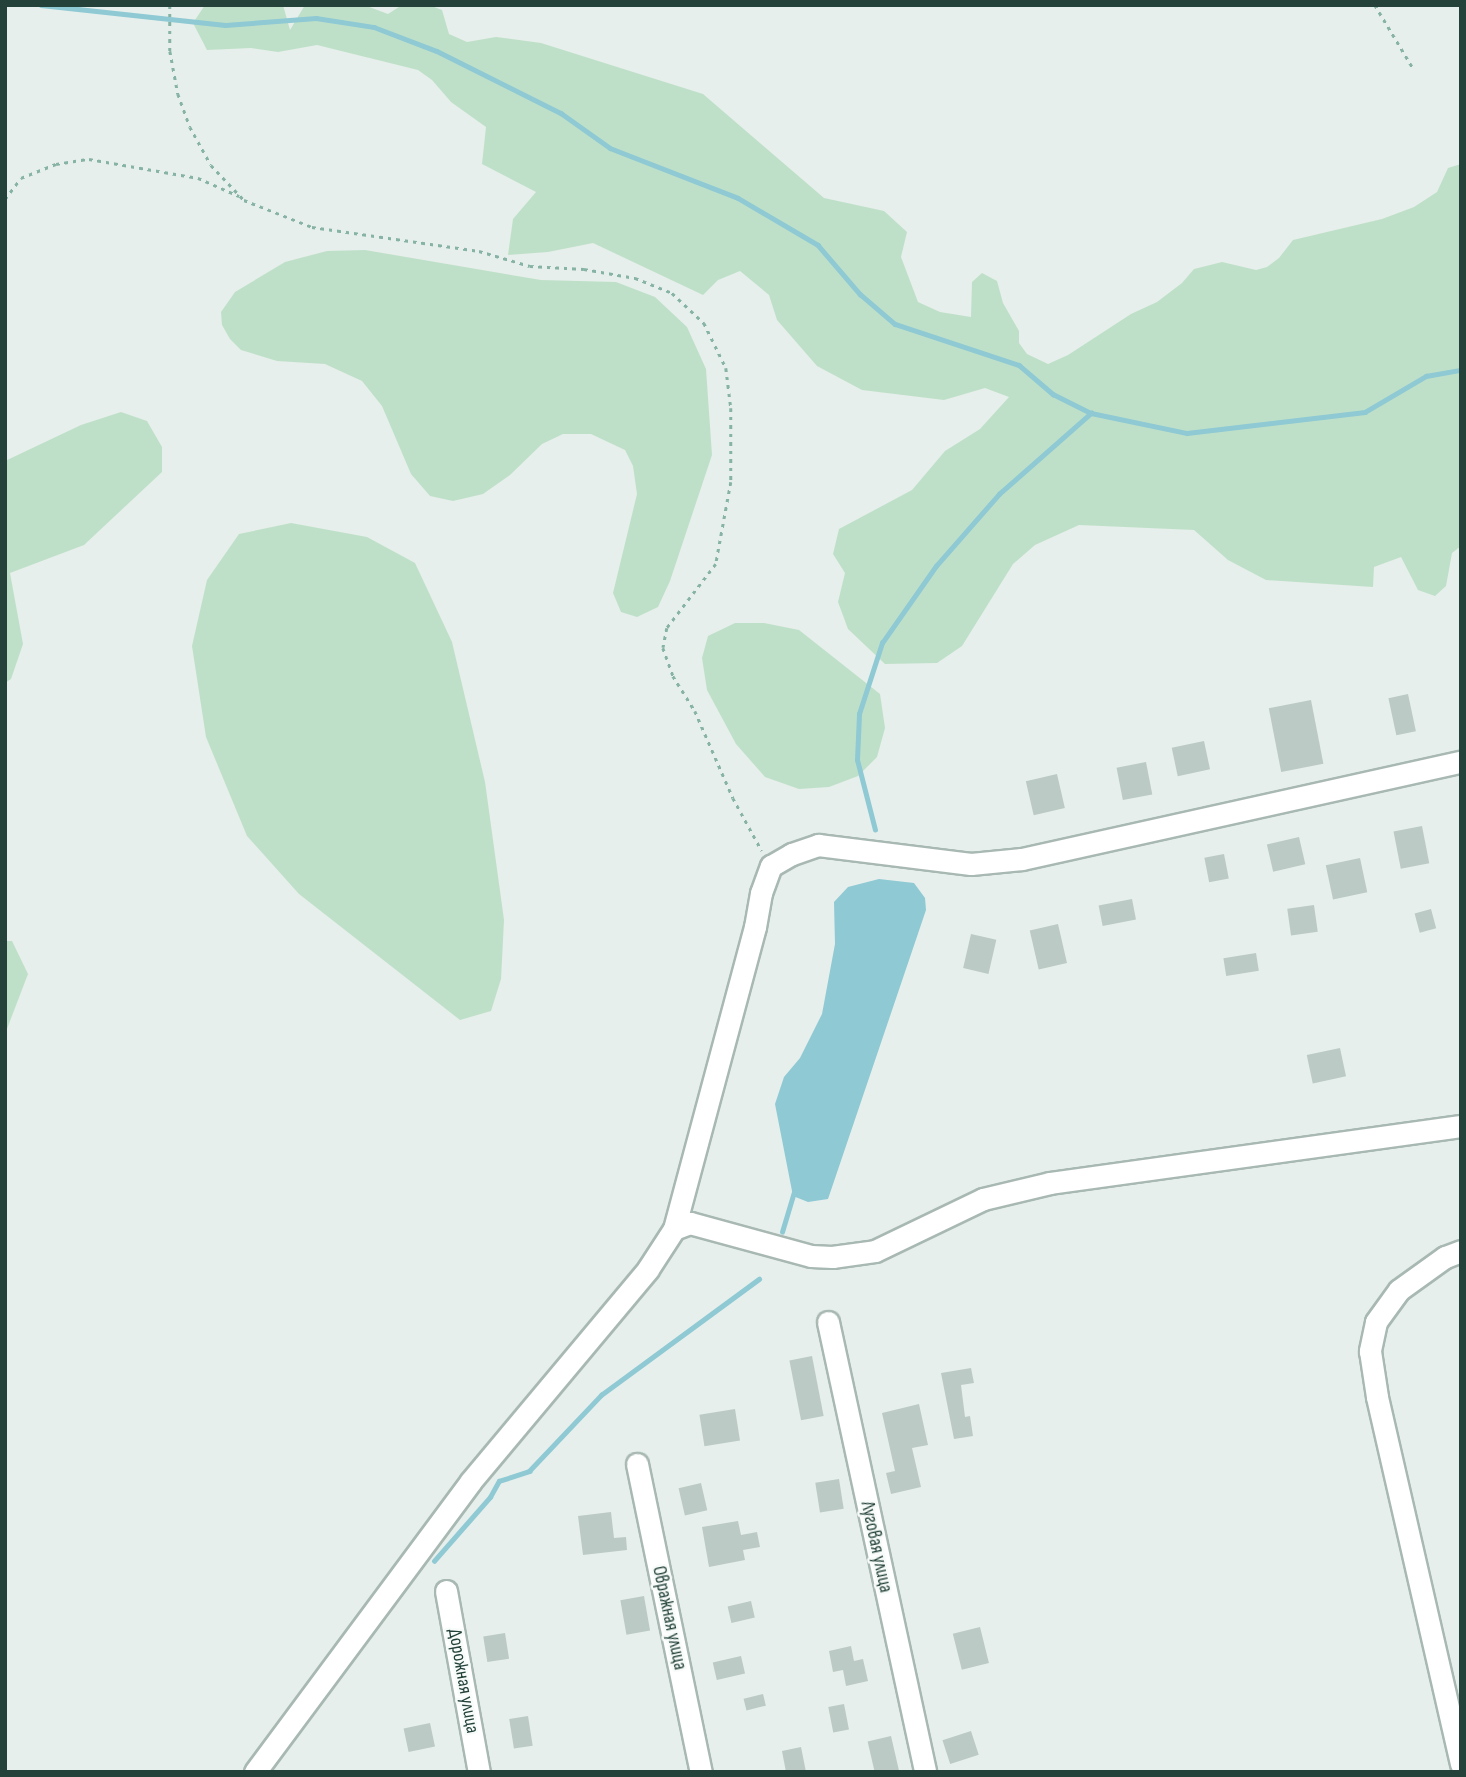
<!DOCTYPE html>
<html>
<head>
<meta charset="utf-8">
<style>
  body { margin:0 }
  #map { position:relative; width:1466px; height:1777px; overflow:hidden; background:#e6efeb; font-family:"Sofia Sans Condensed",sans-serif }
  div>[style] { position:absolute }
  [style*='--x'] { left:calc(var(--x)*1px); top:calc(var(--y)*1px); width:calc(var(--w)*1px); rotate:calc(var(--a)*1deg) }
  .green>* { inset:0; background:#bfe0c8 }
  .water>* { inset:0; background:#8ec9d4 }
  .stream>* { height:4.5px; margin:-2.25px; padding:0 2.25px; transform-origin:2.25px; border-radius:2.25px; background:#8ec9d4 }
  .building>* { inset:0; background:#bbcac4; transform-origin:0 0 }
  .path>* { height:2.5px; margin-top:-1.25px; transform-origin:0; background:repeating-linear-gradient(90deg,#86b3a5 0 3.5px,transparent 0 8.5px) }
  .roads { filter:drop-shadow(2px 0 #a8b8b2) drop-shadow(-2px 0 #a8b8b2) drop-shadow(0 2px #a8b8b2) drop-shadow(0 -2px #a8b8b2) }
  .minor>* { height:21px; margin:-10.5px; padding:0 10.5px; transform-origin:10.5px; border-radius:10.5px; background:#fff }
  span { translate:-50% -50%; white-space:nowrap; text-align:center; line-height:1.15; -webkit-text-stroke:5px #f7fbf9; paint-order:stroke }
  .street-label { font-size:19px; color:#24423a }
  .frame { position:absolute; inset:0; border:7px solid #24423a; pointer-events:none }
</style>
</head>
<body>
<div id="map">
  <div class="green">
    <div style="clip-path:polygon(205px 5px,283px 5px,290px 30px,305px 5px,364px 5px,388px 14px,402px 5px,429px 5px,442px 10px,449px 34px,467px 42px,496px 37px,541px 43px,703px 94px,824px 198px,884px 211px,907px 232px,901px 257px,918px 302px,940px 312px,971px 317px,972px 282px,982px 273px,997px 281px,1003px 303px,1019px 331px,1019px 343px,1027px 354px,1048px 364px,1068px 355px,1131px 314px,1157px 302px,1182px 283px,1194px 269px,1222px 262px,1256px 270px,1267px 267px,1279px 258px,1293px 240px,1382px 219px,1414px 207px,1437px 192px,1448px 168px,1461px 164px,1461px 546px,1452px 553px,1446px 586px,1435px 596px,1418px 590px,1401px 557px,1374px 567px,1373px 587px,1266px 580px,1228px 560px,1194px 530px,1079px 525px,1035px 545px,1013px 564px,962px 646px,937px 663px,885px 664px,848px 629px,838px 602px,845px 573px,833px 554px,839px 529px,912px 490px,945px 451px,980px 429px,1009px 397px,985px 388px,944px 400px,862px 390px,817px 366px,777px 320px,769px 295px,740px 271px,718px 280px,703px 295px,593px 243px,548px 252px,508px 255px,513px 219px,536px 192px,482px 164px,486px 127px,451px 102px,432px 80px,418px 70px,317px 45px,278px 52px,251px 48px,207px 50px,193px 23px)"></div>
    <div style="clip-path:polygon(365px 250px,541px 280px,616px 282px,655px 297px,687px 327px,706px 369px,712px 455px,670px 581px,658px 607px,637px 617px,621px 612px,613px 593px,637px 494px,633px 466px,625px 450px,591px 434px,563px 434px,542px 444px,510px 475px,483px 494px,453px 501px,430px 496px,411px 474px,382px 406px,362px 381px,325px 364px,277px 361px,241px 350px,230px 339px,222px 325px,221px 312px,235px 292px,285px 262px,327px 251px)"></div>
    <div style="clip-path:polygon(121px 412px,147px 421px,162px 447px,162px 472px,84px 545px,10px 573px,23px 644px,11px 679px,5px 683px,5px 461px,81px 425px)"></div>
    <div style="clip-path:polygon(291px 523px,367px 537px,415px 563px,452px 642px,485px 782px,504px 920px,501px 979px,491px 1011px,460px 1020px,299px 894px,247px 836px,206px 737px,192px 646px,207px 580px,239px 534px)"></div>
    <div style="clip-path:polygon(735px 623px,764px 623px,799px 630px,880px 694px,885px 728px,877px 757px,858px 776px,829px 787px,799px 789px,765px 777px,736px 744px,707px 690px,702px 658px,708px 636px)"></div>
    <div style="clip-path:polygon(5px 941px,12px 941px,28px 974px,5px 1034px)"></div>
  </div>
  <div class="water">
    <div style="clip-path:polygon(879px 879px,914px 883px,925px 898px,926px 910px,828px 1199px,808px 1202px,793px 1196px,775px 1104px,784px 1077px,800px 1058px,822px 1014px,835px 944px,834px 902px,848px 887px)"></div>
  </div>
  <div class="stream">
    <div style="--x:41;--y:5;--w:185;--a:6.2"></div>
    <div style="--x:225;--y:25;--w:91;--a:-4.4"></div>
    <div style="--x:316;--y:18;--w:59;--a:8.8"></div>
    <div style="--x:374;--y:27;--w:67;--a:20.9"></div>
    <div style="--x:437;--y:51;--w:139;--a:26.6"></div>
    <div style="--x:561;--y:113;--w:60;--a:35.5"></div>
    <div style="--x:610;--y:148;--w:137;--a:21.3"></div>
    <div style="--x:738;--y:198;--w:93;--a:30.4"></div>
    <div style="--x:818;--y:245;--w:65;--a:49.4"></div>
    <div style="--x:860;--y:294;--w:46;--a:40.6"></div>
    <div style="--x:895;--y:324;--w:131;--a:18.3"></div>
    <div style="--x:1019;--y:365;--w:45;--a:40.5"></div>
    <div style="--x:1053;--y:394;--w:42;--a:26.6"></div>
    <div style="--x:1091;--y:413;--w:98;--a:11.8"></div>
    <div style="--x:1187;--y:433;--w:179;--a:-6.7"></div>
    <div style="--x:1365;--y:412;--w:71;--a:-30.5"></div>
    <div style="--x:1426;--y:376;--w:36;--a:-10"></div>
    <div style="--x:875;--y:830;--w:72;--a:-104.4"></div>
    <div style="--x:857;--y:760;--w:46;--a:-87.5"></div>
    <div style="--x:859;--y:714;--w:75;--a:-72.1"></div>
    <div style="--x:882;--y:643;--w:94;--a:-55"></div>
    <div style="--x:936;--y:566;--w:96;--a:-48.8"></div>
    <div style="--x:999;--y:494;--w:123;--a:-41.4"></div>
    <div style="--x:782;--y:1232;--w:42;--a:-73.3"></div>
    <div style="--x:434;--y:1561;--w:85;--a:-48.8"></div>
    <div style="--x:490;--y:1497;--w:18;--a:-61"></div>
    <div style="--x:499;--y:1481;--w:32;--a:-18"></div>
    <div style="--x:529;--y:1471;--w:105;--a:-46.5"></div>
    <div style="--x:601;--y:1395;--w:196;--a:-36.3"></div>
  </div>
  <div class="building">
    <div style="left:1408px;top:694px;width:38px;height:20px;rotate:78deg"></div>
    <div style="left:1311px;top:700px;width:65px;height:43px;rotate:79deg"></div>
    <div style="left:1204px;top:741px;width:29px;height:33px;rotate:78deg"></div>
    <div style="left:1146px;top:762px;width:33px;height:30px;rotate:79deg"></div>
    <div style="left:1057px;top:774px;width:35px;height:32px;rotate:77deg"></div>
    <div style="left:1422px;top:826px;width:38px;height:29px;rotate:79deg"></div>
    <div style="left:1299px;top:837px;width:28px;height:33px;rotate:77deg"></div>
    <div style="left:1224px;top:854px;width:25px;height:20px;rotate:79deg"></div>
    <div style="left:1360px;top:858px;width:35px;height:35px;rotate:78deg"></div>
    <div style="left:1132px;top:899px;width:21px;height:34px;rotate:79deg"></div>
    <div style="left:1314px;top:905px;width:27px;height:27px;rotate:82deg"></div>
    <div style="left:1431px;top:909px;width:20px;height:17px;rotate:75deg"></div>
    <div style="left:1058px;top:924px;width:40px;height:29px;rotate:77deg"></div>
    <div style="left:971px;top:934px;width:26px;height:35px;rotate:13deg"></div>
    <div style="left:1256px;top:953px;width:18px;height:33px;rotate:81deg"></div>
    <div style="left:1340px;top:1048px;width:29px;height:34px;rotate:78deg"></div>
    <div style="left:812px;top:1356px;width:61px;height:23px;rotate:79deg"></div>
    <div style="clip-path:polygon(971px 1368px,974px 1383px,961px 1385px,965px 1417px,970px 1416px,973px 1436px,954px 1439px,941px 1373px)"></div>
    <div style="clip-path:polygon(919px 1404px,928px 1445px,912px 1448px,921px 1487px,891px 1494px,886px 1473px,895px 1471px,882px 1413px)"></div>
    <div style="left:735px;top:1409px;width:32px;height:36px;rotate:81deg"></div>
    <div style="left:839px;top:1479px;width:30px;height:24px;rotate:81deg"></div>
    <div style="left:701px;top:1483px;width:28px;height:23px;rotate:77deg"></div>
    <div style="clip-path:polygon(611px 1512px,614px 1538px,626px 1537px,627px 1550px,583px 1555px,578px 1516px)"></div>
    <div style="clip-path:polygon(738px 1521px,741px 1535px,757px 1532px,760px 1547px,743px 1550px,745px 1560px,709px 1567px,702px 1527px)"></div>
    <div style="left:644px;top:1596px;width:35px;height:24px;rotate:80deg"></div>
    <div style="left:751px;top:1601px;width:17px;height:24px;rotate:77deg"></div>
    <div style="left:980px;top:1627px;width:37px;height:28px;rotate:76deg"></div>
    <div style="left:505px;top:1633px;width:26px;height:22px;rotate:81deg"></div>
    <div style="clip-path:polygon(851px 1646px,854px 1661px,863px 1659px,868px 1681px,846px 1686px,843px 1670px,833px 1672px,829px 1651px)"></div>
    <div style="left:741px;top:1656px;width:18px;height:29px;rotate:77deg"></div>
    <div style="left:763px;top:1694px;width:12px;height:20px;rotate:76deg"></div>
    <div style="left:844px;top:1704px;width:26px;height:16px;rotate:79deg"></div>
    <div style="left:528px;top:1716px;width:30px;height:19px;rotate:81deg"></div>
    <div style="left:430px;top:1723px;width:24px;height:27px;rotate:78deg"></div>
    <div style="left:971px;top:1731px;width:25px;height:30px;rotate:72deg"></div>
    <div style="left:891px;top:1736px;width:35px;height:24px;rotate:77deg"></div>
    <div style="clip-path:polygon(801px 1747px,806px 1772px,786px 1772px,782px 1751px)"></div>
  </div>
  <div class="path">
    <div style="--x:170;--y:5;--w:46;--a:90"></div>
    <div style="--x:170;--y:51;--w:44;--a:79.5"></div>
    <div style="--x:178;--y:94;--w:35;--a:70"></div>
    <div style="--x:190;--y:127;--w:43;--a:61.1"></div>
    <div style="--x:211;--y:165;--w:48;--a:46.7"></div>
    <div style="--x:244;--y:200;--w:73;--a:21.7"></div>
    <div style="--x:312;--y:227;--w:169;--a:8.2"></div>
    <div style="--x:479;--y:251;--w:53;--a:16.4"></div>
    <div style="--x:530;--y:266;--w:54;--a:3.2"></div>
    <div style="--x:584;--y:269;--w:52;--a:10"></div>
    <div style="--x:635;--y:278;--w:40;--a:22"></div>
    <div style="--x:672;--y:293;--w:44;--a:43.2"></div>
    <div style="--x:704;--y:323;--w:50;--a:63.9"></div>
    <div style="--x:726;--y:368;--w:40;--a:82.9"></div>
    <div style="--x:731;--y:408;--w:74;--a:90"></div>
    <div style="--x:731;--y:482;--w:83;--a:100.4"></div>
    <div style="--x:716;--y:564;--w:81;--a:127.4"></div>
    <div style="--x:667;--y:628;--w:20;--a:101"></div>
    <div style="--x:663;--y:648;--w:30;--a:70"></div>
    <div style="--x:673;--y:676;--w:41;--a:57.8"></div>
    <div style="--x:695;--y:711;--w:95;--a:66.4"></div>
    <div style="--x:733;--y:798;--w:60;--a:61.3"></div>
    <div style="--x:1375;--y:5;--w:74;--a:58.9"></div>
    <div style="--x:5;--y:199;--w:26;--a:-53"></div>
    <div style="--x:21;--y:178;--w:38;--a:-22"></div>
    <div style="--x:56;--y:164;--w:33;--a:-9"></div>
    <div style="--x:89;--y:159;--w:111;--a:9.9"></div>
    <div style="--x:198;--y:178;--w:45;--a:23.7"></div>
  </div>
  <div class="roads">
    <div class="minor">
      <div style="--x:674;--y:1229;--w:313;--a:-75"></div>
      <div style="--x:755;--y:927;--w:35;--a:-80"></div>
      <div style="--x:761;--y:893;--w:29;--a:-70"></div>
      <div style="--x:771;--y:866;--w:24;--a:-30"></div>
      <div style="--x:792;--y:854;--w:28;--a:-19"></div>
      <div style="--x:818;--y:845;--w:154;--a:7.1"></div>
      <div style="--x:971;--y:864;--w:51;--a:-5.6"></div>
      <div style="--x:1022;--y:859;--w:450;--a:-12.5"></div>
      <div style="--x:1461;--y:1251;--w:17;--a:159"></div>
      <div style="--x:1445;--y:1257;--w:57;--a:144.3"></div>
      <div style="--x:1399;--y:1290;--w:39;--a:126"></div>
      <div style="--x:1376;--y:1322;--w:30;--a:102"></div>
      <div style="--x:1370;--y:1351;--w:47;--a:81.3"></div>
      <div style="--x:1377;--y:1397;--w:377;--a:77.1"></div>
      <div style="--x:828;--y:1322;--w:460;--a:77.8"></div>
      <div style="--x:637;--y:1464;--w:315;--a:78.3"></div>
      <div style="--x:446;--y:1591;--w:184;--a:79.7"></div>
      <div style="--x:255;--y:1772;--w:362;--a:-53.4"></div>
      <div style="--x:471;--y:1481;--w:276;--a:-50.1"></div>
      <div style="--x:648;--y:1269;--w:48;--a:-57"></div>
      <div style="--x:674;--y:1229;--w:17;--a:-21"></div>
      <div style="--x:690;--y:1223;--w:125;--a:15.3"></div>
      <div style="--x:811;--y:1256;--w:21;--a:3"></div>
      <div style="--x:832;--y:1257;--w:43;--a:-7.9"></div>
      <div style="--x:875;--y:1251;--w:120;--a:-25.7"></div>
      <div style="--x:983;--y:1199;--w:69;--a:-13.4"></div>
      <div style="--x:1050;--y:1183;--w:415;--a:-7.9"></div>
    </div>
  </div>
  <div class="street-label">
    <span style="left:876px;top:1547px;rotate:78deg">Луговая улица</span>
    <span style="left:669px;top:1618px;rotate:78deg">Овражная улица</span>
    <span style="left:463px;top:1681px;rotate:80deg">Дорожная улица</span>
  </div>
  <div class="frame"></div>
</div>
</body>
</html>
